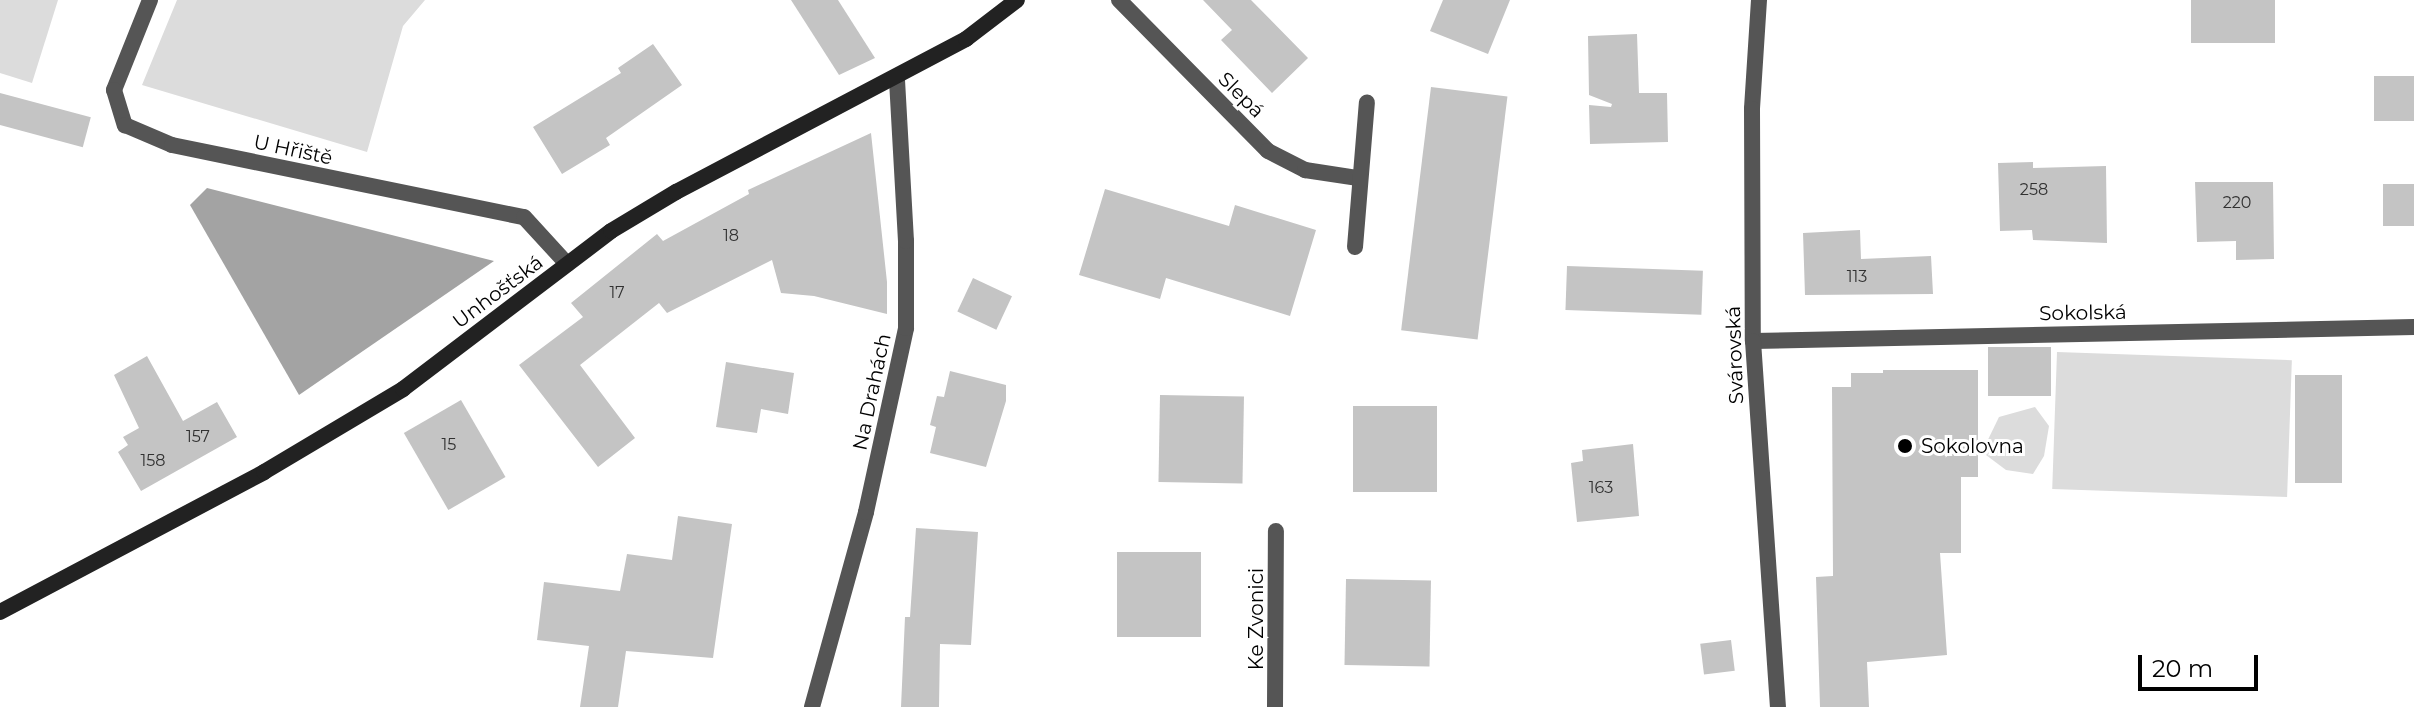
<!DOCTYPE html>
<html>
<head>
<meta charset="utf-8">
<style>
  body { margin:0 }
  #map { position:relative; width:2414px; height:707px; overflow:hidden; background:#fff; font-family:Montserrat,sans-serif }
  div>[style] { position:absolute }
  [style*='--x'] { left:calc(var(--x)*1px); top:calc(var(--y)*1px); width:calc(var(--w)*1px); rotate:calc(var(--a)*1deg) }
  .green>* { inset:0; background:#dcdcdc; transform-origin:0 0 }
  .water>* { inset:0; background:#a3a3a3 }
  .building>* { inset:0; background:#c4c4c4; transform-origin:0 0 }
  .minor>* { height:16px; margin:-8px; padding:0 8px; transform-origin:8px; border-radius:8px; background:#555 }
  .tertiary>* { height:16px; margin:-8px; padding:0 8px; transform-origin:8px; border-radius:8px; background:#555 }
  .secondary>* { height:16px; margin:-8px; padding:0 8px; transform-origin:8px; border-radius:8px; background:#222 }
  .dots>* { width:22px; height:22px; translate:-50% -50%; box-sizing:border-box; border:4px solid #fff; border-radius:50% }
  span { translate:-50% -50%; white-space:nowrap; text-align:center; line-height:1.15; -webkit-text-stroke:6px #fff; paint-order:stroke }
  .number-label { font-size:16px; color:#313131 }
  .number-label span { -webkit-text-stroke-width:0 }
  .street-label { font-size:20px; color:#000 }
  .poi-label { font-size:20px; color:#000 }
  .left { translate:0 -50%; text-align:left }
  .scale { position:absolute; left:2138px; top:655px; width:120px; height:36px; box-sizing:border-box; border:4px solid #000; border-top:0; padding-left:10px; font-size:24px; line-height:28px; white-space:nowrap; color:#000; -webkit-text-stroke:6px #fff; paint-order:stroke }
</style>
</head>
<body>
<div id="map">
  <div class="green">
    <div style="clip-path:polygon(0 0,58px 0,32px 83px,0 73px)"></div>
    <div style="clip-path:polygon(177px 0,425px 0,403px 26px,367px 152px,142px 85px)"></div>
    <div style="left:2057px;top:352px;width:235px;height:137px;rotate:2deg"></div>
    <div style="clip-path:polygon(2035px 407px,2049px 426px,2044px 456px,2033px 474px,2006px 470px,1982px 452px,1999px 417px)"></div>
  </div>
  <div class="water">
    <div style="clip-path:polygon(207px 188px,494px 261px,299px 395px,190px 205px)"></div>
  </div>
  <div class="building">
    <div style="clip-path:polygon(791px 0,838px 0,875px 58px,839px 75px)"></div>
    <div style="clip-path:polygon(1203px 0,1251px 0,1308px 58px,1272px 93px,1221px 40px,1232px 30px)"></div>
    <div style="clip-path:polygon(1443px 0,1510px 0,1488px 54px,1430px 31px)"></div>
    <div style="left:2191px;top:0;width:84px;height:43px"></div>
    <div style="clip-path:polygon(1637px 34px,1639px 93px,1667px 93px,1668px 142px,1590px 144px,1589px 105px,1611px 107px,1612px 104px,1589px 95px,1588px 36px)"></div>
    <div style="clip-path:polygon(653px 44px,682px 85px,606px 138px,610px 145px,562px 174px,533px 127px,621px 73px,618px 68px)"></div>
    <div style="left:2414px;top:76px;width:45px;height:40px;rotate:90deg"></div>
    <div style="left:1431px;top:87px;width:77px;height:245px;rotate:7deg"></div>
    <div style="left:0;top:93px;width:94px;height:31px;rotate:15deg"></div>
    <div style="clip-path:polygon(871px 133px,887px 282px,887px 314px,814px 296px,781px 293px,772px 260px,667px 313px,659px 303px,580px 365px,635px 438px,598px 467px,519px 365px,583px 317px,571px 303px,657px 234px,663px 241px,749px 194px,748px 190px)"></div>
    <div style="clip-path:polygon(2033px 162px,2033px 168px,2106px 166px,2107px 243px,2033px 240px,2032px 230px,2000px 231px,1998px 163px)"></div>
    <div style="clip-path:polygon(2195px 182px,2273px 182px,2274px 259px,2236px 260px,2236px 241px,2197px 242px)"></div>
    <div style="left:2414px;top:184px;width:42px;height:31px;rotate:90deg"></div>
    <div style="clip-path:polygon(1105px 189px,1229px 226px,1235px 205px,1316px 230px,1290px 316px,1166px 278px,1160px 299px,1079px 275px)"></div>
    <div style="clip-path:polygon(1860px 230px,1861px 259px,1931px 256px,1933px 294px,1805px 295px,1803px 233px)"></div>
    <div style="left:1567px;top:266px;width:136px;height:44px;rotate:2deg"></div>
    <div style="left:973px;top:278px;width:43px;height:37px;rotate:25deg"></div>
    <div style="left:1988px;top:347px;width:63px;height:49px"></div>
    <div style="clip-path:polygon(147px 356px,183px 421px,217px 402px,237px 437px,141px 491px,118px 452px,128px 445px,123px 437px,139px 428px,114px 375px)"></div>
    <div style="clip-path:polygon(726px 362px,794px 373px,788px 414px,761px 409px,757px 433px,716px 427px)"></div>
    <div style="clip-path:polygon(1883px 370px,1978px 370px,1978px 477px,1961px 477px,1961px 553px,1940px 553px,1947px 655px,1867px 662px,1869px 707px,1820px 707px,1816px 577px,1833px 576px,1832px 387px,1851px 387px,1851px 373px,1883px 373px)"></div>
    <div style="clip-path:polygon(950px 371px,1006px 385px,1006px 401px,986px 467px,930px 453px,936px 427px,930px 425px,937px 396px,944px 397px)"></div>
    <div style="left:2295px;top:375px;width:47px;height:108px"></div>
    <div style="left:1160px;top:395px;width:84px;height:87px;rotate:1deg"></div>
    <div style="left:461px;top:400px;width:89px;height:66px;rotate:60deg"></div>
    <div style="left:1353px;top:406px;width:84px;height:86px"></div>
    <div style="clip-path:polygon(1633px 444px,1639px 516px,1577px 522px,1571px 463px,1583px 461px,1582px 450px)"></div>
    <div style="clip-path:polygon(678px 516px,732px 524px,713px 658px,626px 651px,618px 707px,580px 707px,589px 646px,537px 640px,544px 582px,620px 591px,627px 554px,672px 560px)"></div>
    <div style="clip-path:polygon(916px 528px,978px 532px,971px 645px,940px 644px,939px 707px,901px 707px,905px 617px,910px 617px)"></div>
    <div style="left:1117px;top:552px;width:84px;height:85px"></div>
    <div style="left:1346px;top:579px;width:85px;height:86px;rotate:1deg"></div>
    <div style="left:1731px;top:640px;width:31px;height:31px;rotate:83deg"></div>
  </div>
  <div class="minor">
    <div style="--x:150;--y:0;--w:97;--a:111.8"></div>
    <div style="--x:114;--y:90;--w:37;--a:73"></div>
    <div style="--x:125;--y:125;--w:51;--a:23.1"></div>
    <div style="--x:172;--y:145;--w:359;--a:11.6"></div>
    <div style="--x:524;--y:217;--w:64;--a:47.5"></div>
    <div style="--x:1119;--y:0;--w:212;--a:45.4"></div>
    <div style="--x:1268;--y:151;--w:42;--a:27.2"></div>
    <div style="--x:1305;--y:170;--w:54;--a:8.6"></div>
    <div style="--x:1355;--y:247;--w:145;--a:-85.3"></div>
    <div style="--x:1753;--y:341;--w:661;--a:-1.21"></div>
    <div style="--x:812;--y:707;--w:202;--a:-74.5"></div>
    <div style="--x:866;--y:512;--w:188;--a:-77.7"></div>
    <div style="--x:906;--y:328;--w:87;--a:-90"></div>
    <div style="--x:906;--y:241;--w:163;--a:-93.2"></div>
    <div style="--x:1275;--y:707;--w:176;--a:-89.7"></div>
  </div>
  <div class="tertiary">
    <div style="--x:1759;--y:0;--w:109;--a:93.7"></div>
    <div style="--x:1752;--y:109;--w:232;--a:89.8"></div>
    <div style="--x:1753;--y:341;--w:367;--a:86.1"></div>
  </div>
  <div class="secondary">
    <div style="--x:0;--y:612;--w:299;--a:-27.9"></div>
    <div style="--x:264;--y:472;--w:162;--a:-30.8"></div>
    <div style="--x:403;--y:389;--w:261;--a:-37.2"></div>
    <div style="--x:611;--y:231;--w:76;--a:-31"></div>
    <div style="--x:676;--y:192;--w:328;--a:-27.8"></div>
    <div style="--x:966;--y:39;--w:64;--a:-37.4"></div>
  </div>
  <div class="dots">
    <div style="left:1905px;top:446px;background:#000"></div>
  </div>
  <div class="number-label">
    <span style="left:2034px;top:190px">258</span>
    <span style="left:2237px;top:203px">220</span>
    <span style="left:731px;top:236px">18</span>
    <span style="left:1857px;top:277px">113</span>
    <span style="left:617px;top:293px">17</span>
    <span style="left:198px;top:437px">157</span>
    <span style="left:449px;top:445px">15</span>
    <span style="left:153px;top:461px">158</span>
    <span style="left:1601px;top:488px">163</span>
  </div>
  <div class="street-label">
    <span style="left:1241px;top:95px;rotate:45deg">Slepá</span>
    <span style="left:293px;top:150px;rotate:12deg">U Hřiště</span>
    <span style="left:498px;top:292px;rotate:-37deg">Unhošťská</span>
    <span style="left:2083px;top:313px;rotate:-1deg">Sokolská</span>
    <span style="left:1735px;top:355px;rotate:-92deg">Svárovská</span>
    <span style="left:872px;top:392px;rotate:-78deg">Na Drahách</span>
    <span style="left:1256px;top:619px;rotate:-90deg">Ke Zvonici</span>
  </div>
  <div class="poi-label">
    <span class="left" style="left:1921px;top:446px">Sokolovna</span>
  </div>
  <div class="scale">20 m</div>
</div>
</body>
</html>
